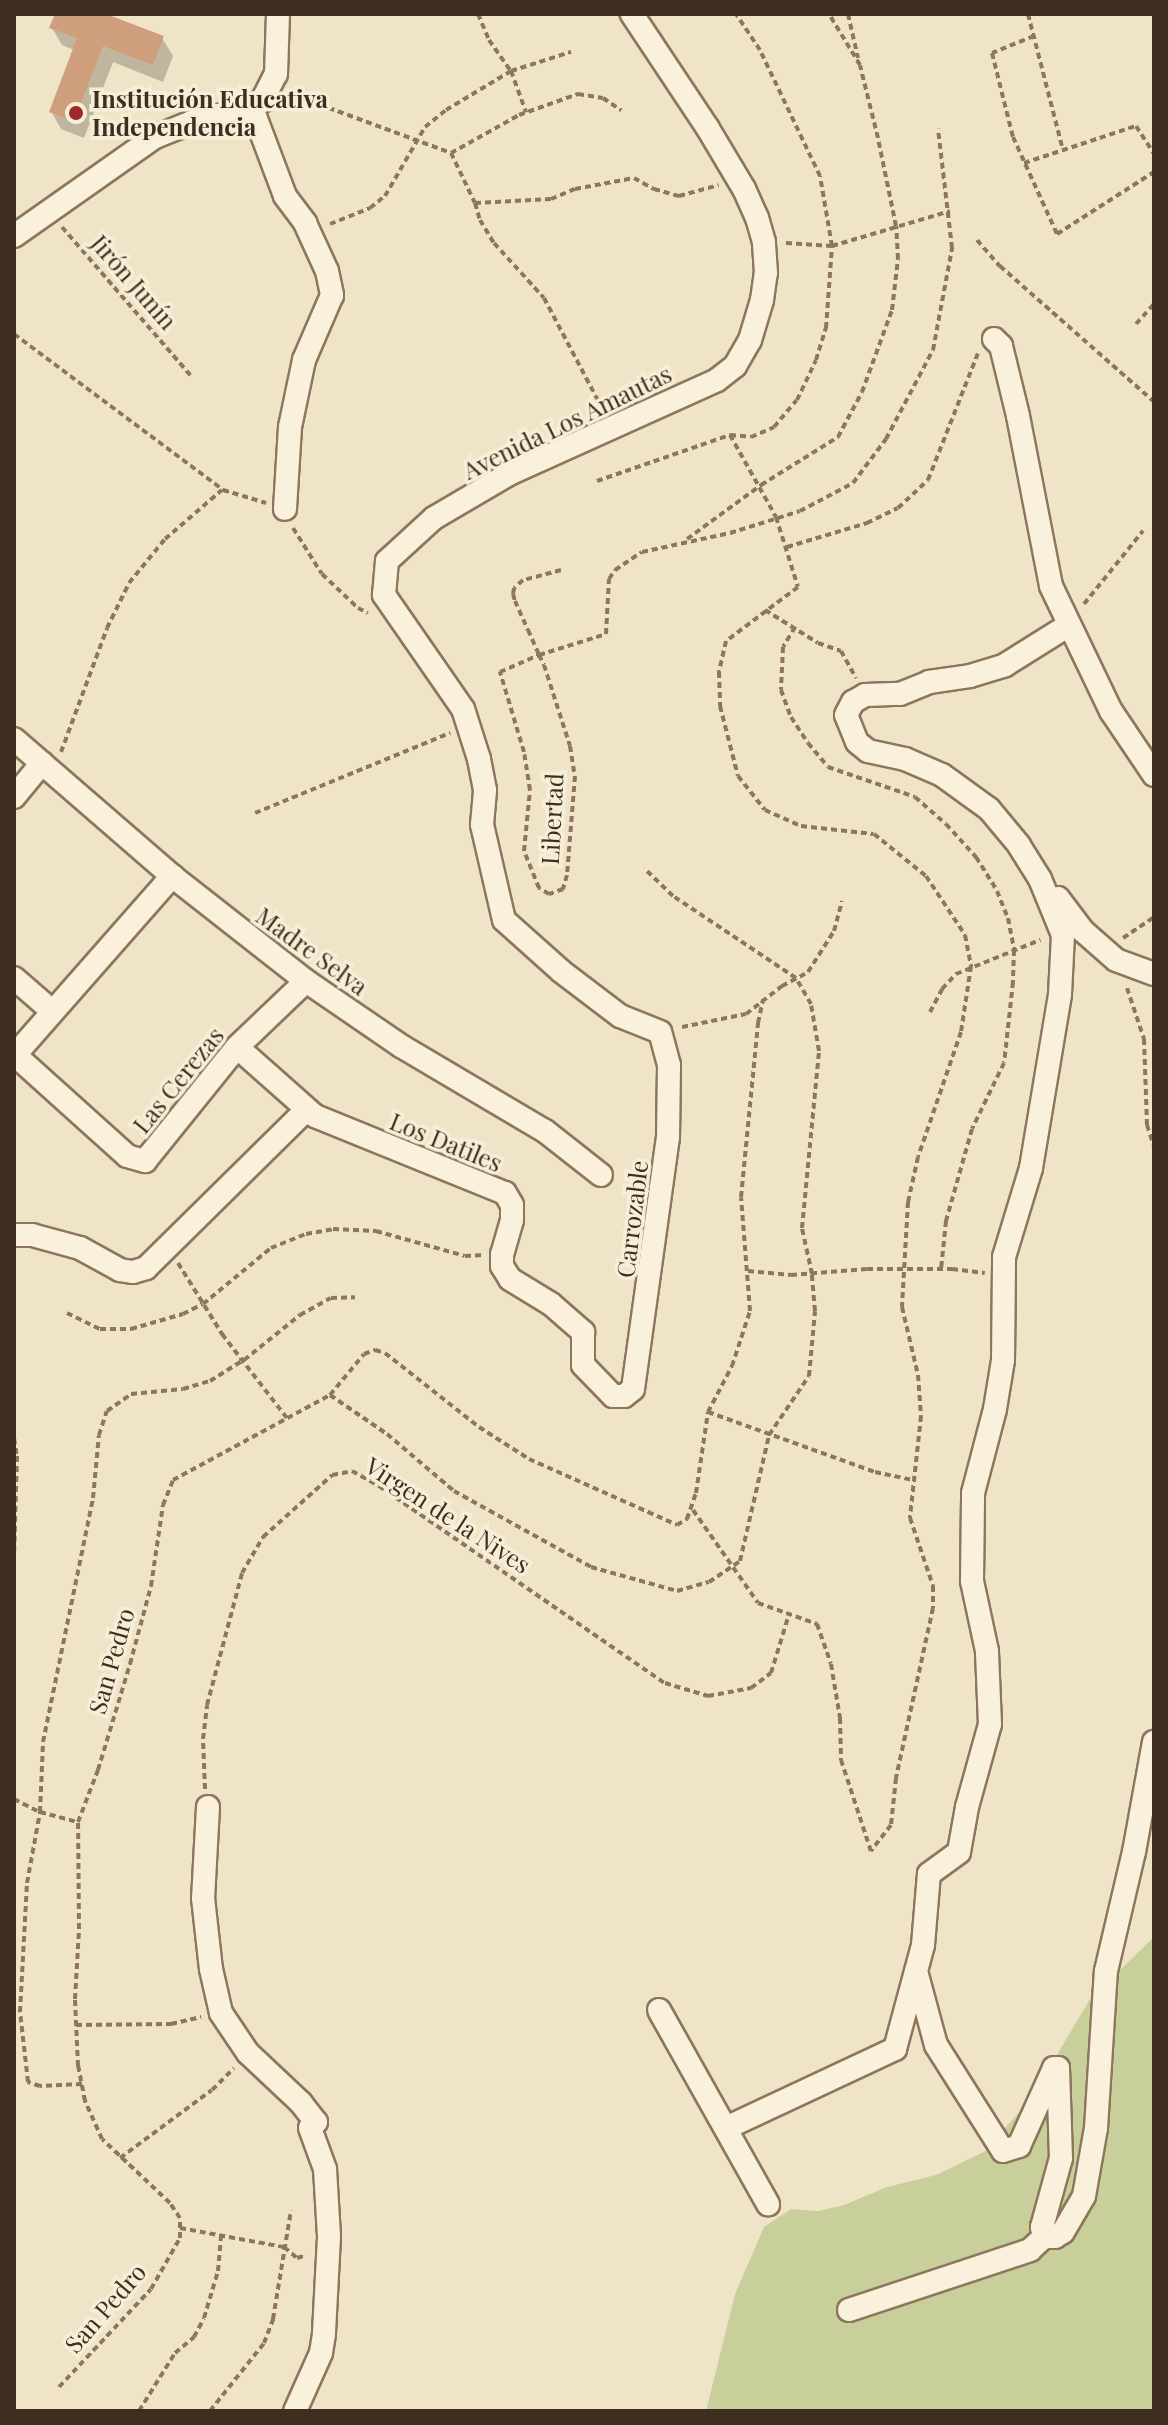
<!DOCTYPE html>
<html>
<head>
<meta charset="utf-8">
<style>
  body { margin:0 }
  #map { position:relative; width:1168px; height:2425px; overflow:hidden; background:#f0e4c8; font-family:"Playfair Display",serif }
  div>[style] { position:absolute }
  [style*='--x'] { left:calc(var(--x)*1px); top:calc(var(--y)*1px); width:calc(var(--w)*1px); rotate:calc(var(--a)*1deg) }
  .green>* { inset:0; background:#c9cf9b }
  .shadow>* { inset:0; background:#0003 }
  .building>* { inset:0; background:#cf9f7d }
  .path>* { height:4px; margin-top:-2px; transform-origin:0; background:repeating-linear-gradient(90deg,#8d765c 0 6px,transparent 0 10px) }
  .roads { filter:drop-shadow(2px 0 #8d765c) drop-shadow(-2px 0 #8d765c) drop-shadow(0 2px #8d765c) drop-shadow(0 -2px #8d765c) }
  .minor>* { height:22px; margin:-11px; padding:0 11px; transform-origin:11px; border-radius:11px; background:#faf1dc }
  .dots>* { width:22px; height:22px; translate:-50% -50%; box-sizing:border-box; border:4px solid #f7eed8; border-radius:50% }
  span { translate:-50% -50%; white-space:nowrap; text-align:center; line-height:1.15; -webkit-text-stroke:7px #f7eed8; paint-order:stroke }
  .poi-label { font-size:24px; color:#3d2e20; font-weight:700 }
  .left { translate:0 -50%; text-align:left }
  .street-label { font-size:24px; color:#3d2e20 }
  .frame { position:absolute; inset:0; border:16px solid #3d2e20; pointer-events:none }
</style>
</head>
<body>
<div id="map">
  <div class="green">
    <div style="clip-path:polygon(1154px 1937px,1154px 2411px,706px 2411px,735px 2294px,764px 2227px,791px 2209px,818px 2211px,844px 2205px,887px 2187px,936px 2175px,996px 2146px,1003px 2130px,1029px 2102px,1090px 1999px)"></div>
  </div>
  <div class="shadow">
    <div style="clip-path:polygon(57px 14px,101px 14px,162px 38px,173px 56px,163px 82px,113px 62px,84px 138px,61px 129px,51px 111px,74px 50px,62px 45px,52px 28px)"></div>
  </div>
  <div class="building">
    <div style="clip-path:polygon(55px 14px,106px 14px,164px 36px,153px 65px,103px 46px,74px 121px,49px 112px,77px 38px,49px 28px)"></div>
  </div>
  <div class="path">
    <div style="--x:478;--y:14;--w:28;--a:67"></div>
    <div style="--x:489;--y:40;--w:38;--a:55"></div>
    <div style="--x:511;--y:71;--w:44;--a:69.9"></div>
    <div style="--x:848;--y:14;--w:45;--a:77.2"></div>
    <div style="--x:1028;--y:14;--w:140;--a:75.6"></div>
    <div style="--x:1034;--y:36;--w:45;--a:158"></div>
    <div style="--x:992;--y:53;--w:87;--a:76"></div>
    <div style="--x:1013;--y:137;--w:107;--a:65.6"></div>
    <div style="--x:1057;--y:234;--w:115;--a:-32.6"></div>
    <div style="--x:291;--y:94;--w:171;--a:20.2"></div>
    <div style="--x:451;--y:153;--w:55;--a:64.4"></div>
    <div style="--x:475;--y:203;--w:76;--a:-3"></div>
    <div style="--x:551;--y:199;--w:26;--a:-23"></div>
    <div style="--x:575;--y:189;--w:60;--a:-10.6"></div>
    <div style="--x:634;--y:178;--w:23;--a:29"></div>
    <div style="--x:654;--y:189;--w:26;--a:16"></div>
    <div style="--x:679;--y:196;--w:41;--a:-15.4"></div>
    <div style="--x:451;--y:153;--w:78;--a:-29.2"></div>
    <div style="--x:519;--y:115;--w:63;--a:-19.6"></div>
    <div style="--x:578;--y:94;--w:25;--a:9"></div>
    <div style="--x:603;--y:98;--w:22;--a:34"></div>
    <div style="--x:1024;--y:163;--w:118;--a:-18.3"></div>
    <div style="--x:1136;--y:126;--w:33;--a:57"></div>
    <div style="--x:475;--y:203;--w:18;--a:74"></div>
    <div style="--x:480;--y:220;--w:27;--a:59"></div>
    <div style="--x:494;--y:243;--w:74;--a:47.7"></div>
    <div style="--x:544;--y:298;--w:127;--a:62.2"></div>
    <div style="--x:330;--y:224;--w:43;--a:-21.8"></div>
    <div style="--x:370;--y:208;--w:19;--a:-39"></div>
    <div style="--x:385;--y:196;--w:80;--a:-59.9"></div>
    <div style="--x:425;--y:127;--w:27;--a:-39"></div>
    <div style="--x:446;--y:110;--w:76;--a:-31"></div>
    <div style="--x:511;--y:71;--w:63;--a:-17.6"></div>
    <div style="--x:62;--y:227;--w:197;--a:49.1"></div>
    <div style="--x:977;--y:240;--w:35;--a:49"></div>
    <div style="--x:1000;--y:266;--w:205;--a:41.4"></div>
    <div style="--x:786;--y:243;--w:46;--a:3.7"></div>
    <div style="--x:832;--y:246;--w:123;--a:-16.5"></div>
    <div style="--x:1136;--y:324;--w:27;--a:-48"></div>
    <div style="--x:14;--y:334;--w:261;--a:36.7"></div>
    <div style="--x:223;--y:490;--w:45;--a:16.8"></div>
    <div style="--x:730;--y:435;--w:94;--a:60.7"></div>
    <div style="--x:776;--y:517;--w:73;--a:72.6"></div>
    <div style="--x:798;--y:587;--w:90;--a:143.1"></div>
    <div style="--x:726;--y:641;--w:32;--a:103"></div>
    <div style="--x:719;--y:672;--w:34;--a:88"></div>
    <div style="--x:720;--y:706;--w:72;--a:75.6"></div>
    <div style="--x:738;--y:776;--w:43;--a:51.5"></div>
    <div style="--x:765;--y:810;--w:39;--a:24"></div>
    <div style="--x:801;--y:826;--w:73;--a:6.3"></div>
    <div style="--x:874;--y:834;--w:67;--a:38.9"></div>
    <div style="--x:926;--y:876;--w:71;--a:56.5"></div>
    <div style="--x:965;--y:935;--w:32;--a:79"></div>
    <div style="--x:971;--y:966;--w:67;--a:98.6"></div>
    <div style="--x:961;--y:1032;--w:132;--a:109"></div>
    <div style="--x:918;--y:1157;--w:46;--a:102.5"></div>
    <div style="--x:908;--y:1202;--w:105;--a:93.3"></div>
    <div style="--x:902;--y:1307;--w:70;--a:76.8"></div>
    <div style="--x:918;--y:1375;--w:41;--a:85.8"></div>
    <div style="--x:921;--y:1416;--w:103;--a:96.2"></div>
    <div style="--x:910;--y:1518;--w:72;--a:71.3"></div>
    <div style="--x:933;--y:1586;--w:22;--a:90"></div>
    <div style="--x:933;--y:1608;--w:174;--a:102.3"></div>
    <div style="--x:896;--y:1778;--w:47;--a:96.1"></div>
    <div style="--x:891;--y:1825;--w:33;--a:128"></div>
    <div style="--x:597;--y:481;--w:141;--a:-19.1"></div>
    <div style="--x:730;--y:435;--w:21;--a:5"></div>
    <div style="--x:751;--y:437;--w:25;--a:-23"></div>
    <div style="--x:774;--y:427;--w:35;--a:-50"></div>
    <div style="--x:797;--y:400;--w:44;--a:-64.6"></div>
    <div style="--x:816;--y:360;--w:34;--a:-73"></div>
    <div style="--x:826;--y:328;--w:82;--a:-85.8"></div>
    <div style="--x:832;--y:246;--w:71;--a:-99.7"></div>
    <div style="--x:820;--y:176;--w:140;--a:-115.5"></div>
    <div style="--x:760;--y:50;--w:43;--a:-123.7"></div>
    <div style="--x:293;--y:528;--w:54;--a:57.8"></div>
    <div style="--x:322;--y:574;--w:50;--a:43.4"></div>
    <div style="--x:358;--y:608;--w:11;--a:27"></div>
    <div style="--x:687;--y:539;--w:92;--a:-36.1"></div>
    <div style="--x:761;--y:485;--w:91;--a:-31.9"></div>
    <div style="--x:838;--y:437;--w:51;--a:-61.9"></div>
    <div style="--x:862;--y:392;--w:87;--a:-69.9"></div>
    <div style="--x:892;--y:310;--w:51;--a:-83.3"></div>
    <div style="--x:898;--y:259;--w:33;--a:-93"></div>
    <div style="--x:896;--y:226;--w:90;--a:-101.6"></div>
    <div style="--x:878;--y:138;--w:75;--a:-103.9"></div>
    <div style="--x:860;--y:65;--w:60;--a:-121.3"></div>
    <div style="--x:787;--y:547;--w:84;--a:-16.7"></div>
    <div style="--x:867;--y:523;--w:34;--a:-26"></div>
    <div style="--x:898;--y:508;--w:41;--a:-43"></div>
    <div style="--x:928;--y:480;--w:136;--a:-68.5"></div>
    <div style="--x:561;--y:570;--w:39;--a:165"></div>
    <div style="--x:523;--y:580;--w:12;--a:138"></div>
    <div style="--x:514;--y:588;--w:6;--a:99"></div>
    <div style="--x:513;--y:594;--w:7;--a:74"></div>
    <div style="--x:515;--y:601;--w:32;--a:66"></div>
    <div style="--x:528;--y:630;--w:27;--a:66"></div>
    <div style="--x:539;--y:655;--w:11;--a:63"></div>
    <div style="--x:544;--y:665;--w:85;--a:72.2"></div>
    <div style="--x:570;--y:746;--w:30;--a:81"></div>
    <div style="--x:575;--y:776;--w:99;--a:94.6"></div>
    <div style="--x:567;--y:875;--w:15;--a:106"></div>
    <div style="--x:563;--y:889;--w:15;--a:160"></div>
    <div style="--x:549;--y:894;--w:12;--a:-149"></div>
    <div style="--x:539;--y:888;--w:40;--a:-112"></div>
    <div style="--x:524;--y:851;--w:61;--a:-84.4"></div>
    <div style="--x:530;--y:790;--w:38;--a:-99"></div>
    <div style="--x:524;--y:752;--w:84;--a:-106.7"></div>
    <div style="--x:500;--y:672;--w:43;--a:-23.6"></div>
    <div style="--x:539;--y:655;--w:70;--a:-17.4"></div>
    <div style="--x:606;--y:634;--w:55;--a:-86.9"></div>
    <div style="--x:609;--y:579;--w:11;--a:-56"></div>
    <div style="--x:615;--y:570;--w:32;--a:-34"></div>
    <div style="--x:642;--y:552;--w:90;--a:-12.2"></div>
    <div style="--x:730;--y:533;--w:73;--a:-17.4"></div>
    <div style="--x:800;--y:511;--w:60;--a:-27.8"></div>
    <div style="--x:853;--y:483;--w:55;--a:-53.1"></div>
    <div style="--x:886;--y:439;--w:101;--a:-62.2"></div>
    <div style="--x:933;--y:350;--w:104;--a:-79.4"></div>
    <div style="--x:952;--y:248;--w:120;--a:-96.7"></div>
    <div style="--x:1084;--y:604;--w:94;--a:-51.1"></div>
    <div style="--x:765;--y:610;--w:62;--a:31.9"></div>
    <div style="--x:818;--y:643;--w:24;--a:19"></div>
    <div style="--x:841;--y:651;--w:31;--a:61"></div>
    <div style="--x:795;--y:627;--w:23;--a:121"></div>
    <div style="--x:783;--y:647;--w:43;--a:92.7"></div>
    <div style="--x:781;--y:690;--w:29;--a:70"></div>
    <div style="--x:791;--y:717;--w:31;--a:57"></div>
    <div style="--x:808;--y:743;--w:31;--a:50"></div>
    <div style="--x:828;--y:767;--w:92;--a:19"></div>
    <div style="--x:915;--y:797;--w:41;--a:41.1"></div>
    <div style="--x:946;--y:824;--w:45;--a:47.7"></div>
    <div style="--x:976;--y:857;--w:40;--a:58"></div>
    <div style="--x:997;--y:891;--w:29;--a:68"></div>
    <div style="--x:1008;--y:918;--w:33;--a:79"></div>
    <div style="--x:1014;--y:950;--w:32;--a:92"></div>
    <div style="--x:1013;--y:982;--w:81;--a:96.3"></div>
    <div style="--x:1004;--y:1063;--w:73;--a:115.9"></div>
    <div style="--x:972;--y:1129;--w:96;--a:105.8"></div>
    <div style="--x:946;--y:1221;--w:48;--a:95.9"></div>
    <div style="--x:61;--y:752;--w:132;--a:-69.6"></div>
    <div style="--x:107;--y:628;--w:50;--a:-63.9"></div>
    <div style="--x:129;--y:583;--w:57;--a:-50.7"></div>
    <div style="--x:165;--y:539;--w:75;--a:-40.7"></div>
    <div style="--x:255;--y:813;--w:211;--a:-22.3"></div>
    <div style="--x:1123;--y:938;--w:37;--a:-34"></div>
    <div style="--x:1127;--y:988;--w:54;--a:71.6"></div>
    <div style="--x:1144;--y:1039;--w:86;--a:88"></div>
    <div style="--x:1147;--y:1125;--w:23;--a:72"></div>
    <div style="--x:930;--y:1012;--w:26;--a:-62"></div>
    <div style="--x:942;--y:989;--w:21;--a:-47"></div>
    <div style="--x:956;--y:974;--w:91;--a:-22"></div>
    <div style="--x:682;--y:1027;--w:65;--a:-11.5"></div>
    <div style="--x:746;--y:1014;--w:46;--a:-37.9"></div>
    <div style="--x:782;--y:986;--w:30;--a:-28"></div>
    <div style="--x:808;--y:972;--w:49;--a:-57.6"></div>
    <div style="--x:834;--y:931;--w:31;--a:-75"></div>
    <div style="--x:178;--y:1263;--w:84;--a:58.2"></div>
    <div style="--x:222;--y:1334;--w:106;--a:52.3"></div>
    <div style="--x:748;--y:1271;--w:43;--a:5.3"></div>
    <div style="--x:791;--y:1275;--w:76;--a:-4.5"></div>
    <div style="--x:867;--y:1269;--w:85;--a:0"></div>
    <div style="--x:952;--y:1269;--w:33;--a:7"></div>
    <div style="--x:67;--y:1313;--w:37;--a:26"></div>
    <div style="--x:100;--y:1329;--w:31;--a:0"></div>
    <div style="--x:131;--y:1329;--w:54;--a:-16.1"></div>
    <div style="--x:183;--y:1314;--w:22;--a:-27"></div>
    <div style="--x:203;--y:1304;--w:88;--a:-39.5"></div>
    <div style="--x:271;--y:1248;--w:38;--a:-22"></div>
    <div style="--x:306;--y:1234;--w:27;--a:-10"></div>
    <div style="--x:333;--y:1229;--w:43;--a:2.7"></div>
    <div style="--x:376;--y:1231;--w:92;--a:15.7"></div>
    <div style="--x:465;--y:1256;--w:18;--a:-3"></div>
    <div style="--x:330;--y:1395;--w:69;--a:34.4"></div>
    <div style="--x:387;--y:1434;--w:88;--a:40.4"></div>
    <div style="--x:454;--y:1491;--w:157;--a:29"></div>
    <div style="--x:591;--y:1567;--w:89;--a:15.6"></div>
    <div style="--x:677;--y:1591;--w:33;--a:-16"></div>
    <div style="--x:709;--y:1582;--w:37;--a:-34"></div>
    <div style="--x:740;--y:1561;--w:129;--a:-77"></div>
    <div style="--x:769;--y:1435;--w:71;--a:-55.9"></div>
    <div style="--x:809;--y:1376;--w:65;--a:-84.7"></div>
    <div style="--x:815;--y:1311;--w:37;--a:-95"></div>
    <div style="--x:812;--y:1274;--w:47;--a:-102.3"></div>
    <div style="--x:802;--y:1228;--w:178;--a:-84.5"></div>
    <div style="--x:819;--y:1051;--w:48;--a:-99.7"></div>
    <div style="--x:811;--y:1004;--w:30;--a:-120"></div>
    <div style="--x:796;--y:978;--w:148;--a:-146.3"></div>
    <div style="--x:673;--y:896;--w:40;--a:-136"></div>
    <div style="--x:708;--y:1412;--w:177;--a:19.8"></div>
    <div style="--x:875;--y:1472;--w:38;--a:12"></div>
    <div style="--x:14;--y:1438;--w:18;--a:81"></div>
    <div style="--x:17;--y:1456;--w:99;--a:91.7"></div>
    <div style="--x:693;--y:1510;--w:113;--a:55"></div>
    <div style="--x:758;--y:1603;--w:63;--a:19.6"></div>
    <div style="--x:817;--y:1624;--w:42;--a:70.7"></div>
    <div style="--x:831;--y:1664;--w:55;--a:80.5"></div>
    <div style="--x:840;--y:1718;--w:42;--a:88.6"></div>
    <div style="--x:841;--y:1760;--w:96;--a:71.8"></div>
    <div style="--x:205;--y:1789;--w:50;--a:-92.3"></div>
    <div style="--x:203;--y:1739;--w:34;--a:-83"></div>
    <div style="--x:207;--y:1705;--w:137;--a:-75.1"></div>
    <div style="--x:242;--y:1573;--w:42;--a:-59.7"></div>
    <div style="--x:263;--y:1537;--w:93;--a:-41.9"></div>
    <div style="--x:332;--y:1475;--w:20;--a:-11"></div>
    <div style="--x:352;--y:1471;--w:31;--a:29"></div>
    <div style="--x:379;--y:1486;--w:347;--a:34.6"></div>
    <div style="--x:665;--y:1683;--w:45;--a:16.8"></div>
    <div style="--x:708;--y:1696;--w:44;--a:-10.5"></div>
    <div style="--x:751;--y:1688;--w:25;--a:-37"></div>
    <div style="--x:771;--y:1673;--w:62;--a:-73"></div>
    <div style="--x:14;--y:1799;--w:29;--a:27"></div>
    <div style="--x:40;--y:1812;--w:39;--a:15"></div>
    <div style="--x:76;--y:2025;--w:95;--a:-0.6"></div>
    <div style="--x:171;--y:2024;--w:31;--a:-13"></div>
    <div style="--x:82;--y:2084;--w:42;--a:177.3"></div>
    <div style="--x:40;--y:2086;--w:13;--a:-162"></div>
    <div style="--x:28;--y:2082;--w:70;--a:-96.5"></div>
    <div style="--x:20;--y:2012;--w:129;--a:-86.9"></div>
    <div style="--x:27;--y:1883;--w:72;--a:-79.6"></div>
    <div style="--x:40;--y:1812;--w:70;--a:-87.5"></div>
    <div style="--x:43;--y:1742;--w:249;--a:-78.4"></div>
    <div style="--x:93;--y:1498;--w:63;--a:-84.6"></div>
    <div style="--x:99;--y:1435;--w:25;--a:-72"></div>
    <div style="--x:107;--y:1411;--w:29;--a:-35"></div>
    <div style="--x:131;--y:1394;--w:52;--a:-5.5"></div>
    <div style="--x:183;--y:1389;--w:28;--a:-17"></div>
    <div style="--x:210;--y:1381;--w:40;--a:-32"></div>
    <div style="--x:244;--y:1360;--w:72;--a:-38.8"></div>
    <div style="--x:300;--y:1315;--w:35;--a:-29"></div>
    <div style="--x:331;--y:1298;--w:24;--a:-2"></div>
    <div style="--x:120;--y:2158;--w:114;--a:-36.5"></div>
    <div style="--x:212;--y:2090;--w:31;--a:-45"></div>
    <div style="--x:180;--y:2228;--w:106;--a:10.4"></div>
    <div style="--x:284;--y:2247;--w:17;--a:40"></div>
    <div style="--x:297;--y:2258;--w:10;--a:-17"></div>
    <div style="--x:59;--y:2387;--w:134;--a:-46.8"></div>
    <div style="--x:151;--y:2289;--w:59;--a:-60.4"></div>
    <div style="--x:180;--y:2238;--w:20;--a:-90"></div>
    <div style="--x:180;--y:2218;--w:18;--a:-124"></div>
    <div style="--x:170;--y:2203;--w:93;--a:-136.7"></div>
    <div style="--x:102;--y:2139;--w:42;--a:-114.1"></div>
    <div style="--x:85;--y:2101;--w:36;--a:-101"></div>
    <div style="--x:78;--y:2066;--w:67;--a:-92.6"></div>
    <div style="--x:75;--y:1999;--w:70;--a:-86.7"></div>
    <div style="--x:79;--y:1929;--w:107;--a:-90.5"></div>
    <div style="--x:78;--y:1822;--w:56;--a:-69"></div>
    <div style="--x:98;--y:1770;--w:111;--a:-73.2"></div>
    <div style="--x:130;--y:1664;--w:81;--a:-74.9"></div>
    <div style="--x:151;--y:1586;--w:82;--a:-81.6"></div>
    <div style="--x:163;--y:1505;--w:27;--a:-68"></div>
    <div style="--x:173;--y:1480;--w:179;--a:-28.4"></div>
    <div style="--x:330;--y:1395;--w:53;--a:-50.3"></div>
    <div style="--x:364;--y:1354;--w:12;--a:-20"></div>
    <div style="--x:375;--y:1350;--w:10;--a:17"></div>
    <div style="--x:385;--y:1353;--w:120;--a:38.2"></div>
    <div style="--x:479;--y:1427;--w:59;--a:32.6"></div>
    <div style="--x:529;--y:1459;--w:162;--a:24"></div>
    <div style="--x:677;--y:1525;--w:12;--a:-31"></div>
    <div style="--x:687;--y:1519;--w:28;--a:-71"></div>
    <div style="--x:696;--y:1493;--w:82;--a:-81.6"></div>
    <div style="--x:708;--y:1412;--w:52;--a:-62.4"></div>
    <div style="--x:732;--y:1366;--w:58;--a:-71.9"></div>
    <div style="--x:750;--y:1311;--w:114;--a:-94.5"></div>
    <div style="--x:741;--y:1197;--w:175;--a:-84.4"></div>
    <div style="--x:758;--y:1023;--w:24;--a:-78"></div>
    <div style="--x:139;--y:2411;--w:68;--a:-58.2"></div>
    <div style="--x:175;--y:2353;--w:25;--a:-40"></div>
    <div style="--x:194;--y:2337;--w:21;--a:-62"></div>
    <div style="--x:204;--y:2318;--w:49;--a:-73.4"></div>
    <div style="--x:218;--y:2271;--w:37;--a:-85"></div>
    <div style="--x:210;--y:2411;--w:87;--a:-51.5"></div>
    <div style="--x:264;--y:2343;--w:26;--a:-69"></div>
    <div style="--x:273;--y:2319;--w:110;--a:-80.6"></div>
  </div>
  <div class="roads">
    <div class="minor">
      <div style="--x:252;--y:108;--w:94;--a:69.4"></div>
      <div style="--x:285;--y:196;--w:34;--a:53"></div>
      <div style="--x:305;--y:223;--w:53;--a:65.4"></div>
      <div style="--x:327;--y:271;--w:25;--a:78"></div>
      <div style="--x:332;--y:295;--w:71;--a:113.3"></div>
      <div style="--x:304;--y:360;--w:68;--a:101.8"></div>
      <div style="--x:290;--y:427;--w:82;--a:93.5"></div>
      <div style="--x:14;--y:236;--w:172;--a:-35.1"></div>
      <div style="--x:155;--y:137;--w:40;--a:-22"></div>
      <div style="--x:192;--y:122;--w:62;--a:-13.1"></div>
      <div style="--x:252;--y:108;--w:12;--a:-35"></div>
      <div style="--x:262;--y:101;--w:30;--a:-63"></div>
      <div style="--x:276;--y:74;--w:60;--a:-88.1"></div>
      <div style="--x:994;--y:339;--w:10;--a:45"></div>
      <div style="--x:1001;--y:346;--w:72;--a:76.3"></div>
      <div style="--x:1018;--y:416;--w:173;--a:79"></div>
      <div style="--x:1051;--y:586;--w:139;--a:64.4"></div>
      <div style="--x:1111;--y:711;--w:77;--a:56.1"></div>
      <div style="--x:14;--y:739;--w:209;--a:40.9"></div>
      <div style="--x:172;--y:876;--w:170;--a:38.1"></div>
      <div style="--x:306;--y:981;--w:115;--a:34.4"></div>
      <div style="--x:401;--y:1046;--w:167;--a:30.6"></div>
      <div style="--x:545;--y:1131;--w:71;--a:38.2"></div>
      <div style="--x:14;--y:797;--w:44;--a:-50.5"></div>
      <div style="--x:1058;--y:898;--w:41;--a:52.9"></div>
      <div style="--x:1083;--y:931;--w:44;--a:41.3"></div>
      <div style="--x:1116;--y:960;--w:40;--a:20.2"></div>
      <div style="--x:14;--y:978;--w:50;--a:41"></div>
      <div style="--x:237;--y:1047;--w:104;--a:41.5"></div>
      <div style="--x:315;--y:1116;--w:205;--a:22.1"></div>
      <div style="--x:505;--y:1193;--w:14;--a:60"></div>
      <div style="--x:512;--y:1205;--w:15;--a:90"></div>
      <div style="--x:512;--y:1220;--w:35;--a:106"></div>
      <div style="--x:502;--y:1254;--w:12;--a:90"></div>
      <div style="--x:502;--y:1266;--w:15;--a:58"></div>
      <div style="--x:510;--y:1279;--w:48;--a:31.4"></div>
      <div style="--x:551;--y:1304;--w:43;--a:41.2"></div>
      <div style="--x:583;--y:1332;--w:33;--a:90"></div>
      <div style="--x:583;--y:1365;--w:43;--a:45.9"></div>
      <div style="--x:613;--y:1396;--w:11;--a:0"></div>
      <div style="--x:624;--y:1396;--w:11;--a:-38"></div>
      <div style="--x:633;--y:1389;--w:253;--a:-82.1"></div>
      <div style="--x:668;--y:1138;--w:73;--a:-89.2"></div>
      <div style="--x:669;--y:1065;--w:34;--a:-105"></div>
      <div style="--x:660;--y:1032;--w:43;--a:-158.2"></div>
      <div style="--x:620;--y:1016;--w:74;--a:-142.7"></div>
      <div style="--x:561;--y:971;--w:76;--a:-138.2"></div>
      <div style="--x:504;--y:920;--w:98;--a:-103"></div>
      <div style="--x:482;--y:825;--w:35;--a:-85"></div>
      <div style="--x:485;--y:790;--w:32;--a:-101"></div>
      <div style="--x:479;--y:759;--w:52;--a:-107.7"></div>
      <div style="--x:463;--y:709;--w:139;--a:-124.7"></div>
      <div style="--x:384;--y:595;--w:34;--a:-85"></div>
      <div style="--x:387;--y:561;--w:64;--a:-42.5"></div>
      <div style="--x:434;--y:518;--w:87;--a:-30.4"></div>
      <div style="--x:509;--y:474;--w:228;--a:-24.3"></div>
      <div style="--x:717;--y:380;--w:23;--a:-38"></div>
      <div style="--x:735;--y:366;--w:30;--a:-60"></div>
      <div style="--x:750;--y:340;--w:42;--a:-73.3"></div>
      <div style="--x:762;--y:300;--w:27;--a:-82"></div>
      <div style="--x:766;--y:273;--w:31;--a:-94"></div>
      <div style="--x:764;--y:242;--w:25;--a:-106"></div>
      <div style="--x:757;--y:218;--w:32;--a:-114"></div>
      <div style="--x:744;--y:189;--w:72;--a:-120.8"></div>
      <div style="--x:707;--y:127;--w:136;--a:-123.6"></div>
      <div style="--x:15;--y:1055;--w:151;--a:42"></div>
      <div style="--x:127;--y:1156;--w:19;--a:16"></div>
      <div style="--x:145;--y:1161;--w:146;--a:-51.1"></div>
      <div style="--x:237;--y:1047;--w:95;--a:-43.7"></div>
      <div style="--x:14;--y:1056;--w:240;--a:-48.7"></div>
      <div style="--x:14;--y:1235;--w:18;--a:0"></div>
      <div style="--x:32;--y:1235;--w:50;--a:15.2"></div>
      <div style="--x:80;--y:1248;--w:46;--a:28.8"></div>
      <div style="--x:120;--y:1270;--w:13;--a:9"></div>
      <div style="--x:133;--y:1272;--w:14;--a:-17"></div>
      <div style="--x:146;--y:1268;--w:225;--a:-44.6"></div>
      <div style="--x:208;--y:1807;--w:91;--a:93.1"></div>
      <div style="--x:203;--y:1898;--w:71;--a:83.6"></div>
      <div style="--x:211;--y:1969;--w:45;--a:77.2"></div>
      <div style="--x:221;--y:2013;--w:48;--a:56"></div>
      <div style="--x:248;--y:2053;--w:73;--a:43.3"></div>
      <div style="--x:301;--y:2103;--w:24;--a:52"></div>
      <div style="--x:316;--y:2122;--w:8;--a:135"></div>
      <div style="--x:310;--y:2128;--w:44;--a:69.9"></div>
      <div style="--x:325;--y:2169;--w:68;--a:86.6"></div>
      <div style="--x:329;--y:2237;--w:97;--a:93"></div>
      <div style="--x:324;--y:2334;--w:19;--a:99"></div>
      <div style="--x:321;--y:2353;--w:64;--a:114.1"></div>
      <div style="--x:916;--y:1971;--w:77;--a:74.9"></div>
      <div style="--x:936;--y:2045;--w:125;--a:57.7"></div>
      <div style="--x:1003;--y:2151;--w:17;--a:-17"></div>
      <div style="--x:1019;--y:2146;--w:85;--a:-65.8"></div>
      <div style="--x:1054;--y:2068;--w:4;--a:0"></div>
      <div style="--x:1058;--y:2068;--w:90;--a:88.1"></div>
      <div style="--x:1061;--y:2158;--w:72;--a:105.4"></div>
      <div style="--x:1042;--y:2227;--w:10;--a:79"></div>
      <div style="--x:1044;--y:2237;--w:11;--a:0"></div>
      <div style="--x:1055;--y:2237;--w:9;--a:-32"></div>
      <div style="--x:1063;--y:2232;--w:42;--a:-59.7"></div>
      <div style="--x:1084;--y:2196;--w:69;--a:-80"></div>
      <div style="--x:1096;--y:2128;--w:157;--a:-86.4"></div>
      <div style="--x:1106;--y:1971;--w:122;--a:-76.8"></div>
      <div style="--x:1134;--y:1852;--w:112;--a:-79.7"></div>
      <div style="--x:659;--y:2010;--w:223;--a:60.7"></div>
      <div style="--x:726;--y:2128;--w:187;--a:-25.1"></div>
      <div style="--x:895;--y:2049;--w:108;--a:-74.9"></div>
      <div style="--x:923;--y:1945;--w:71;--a:-85.2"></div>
      <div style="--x:929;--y:1874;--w:37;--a:-36"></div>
      <div style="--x:959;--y:1852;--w:46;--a:-79.9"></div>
      <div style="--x:967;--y:1807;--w:86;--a:-74.5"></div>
      <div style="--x:990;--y:1724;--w:73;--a:-92.4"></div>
      <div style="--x:987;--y:1651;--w:72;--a:-102.1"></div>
      <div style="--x:972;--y:1581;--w:88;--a:-89.3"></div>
      <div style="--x:973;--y:1493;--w:87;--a:-75.3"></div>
      <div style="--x:995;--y:1409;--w:50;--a:-80.7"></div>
      <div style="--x:1003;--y:1360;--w:103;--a:-89.4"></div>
      <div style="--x:1004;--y:1257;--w:93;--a:-73.1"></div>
      <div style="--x:1031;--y:1168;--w:176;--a:-80.5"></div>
      <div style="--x:1060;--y:994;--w:59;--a:-87.1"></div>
      <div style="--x:1063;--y:935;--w:61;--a:-112.3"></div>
      <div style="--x:1040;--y:879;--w:40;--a:-122"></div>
      <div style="--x:1019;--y:845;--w:47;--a:-129.8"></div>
      <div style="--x:989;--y:809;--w:58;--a:-144.1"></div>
      <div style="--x:942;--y:775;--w:40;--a:-156.6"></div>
      <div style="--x:905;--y:759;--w:38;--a:-168"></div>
      <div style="--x:868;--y:751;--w:14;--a:-141"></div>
      <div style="--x:857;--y:742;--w:29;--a:-112"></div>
      <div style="--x:846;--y:715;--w:15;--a:-62"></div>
      <div style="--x:853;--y:702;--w:14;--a:-30"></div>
      <div style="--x:865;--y:695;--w:35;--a:-2"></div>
      <div style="--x:900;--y:694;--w:31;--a:-22"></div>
      <div style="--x:929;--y:682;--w:41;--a:-8.3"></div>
      <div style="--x:970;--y:676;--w:37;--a:-17"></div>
      <div style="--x:1005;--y:665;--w:75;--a:-32"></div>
      <div style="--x:849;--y:2310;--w:191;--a:-18.3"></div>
      <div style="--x:1030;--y:2250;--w:19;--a:-43"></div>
    </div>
  </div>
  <div class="dots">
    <div style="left:76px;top:113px;background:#9e2a2b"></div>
  </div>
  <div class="poi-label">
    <span class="left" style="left:92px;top:113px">Institución Educativa<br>Independencia</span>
  </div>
  <div class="street-label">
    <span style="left:134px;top:282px;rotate:49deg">Jirón Junín</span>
    <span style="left:567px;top:422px;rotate:-26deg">Avenida Los Amautas</span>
    <span style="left:552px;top:819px;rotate:-87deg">Libertad</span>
    <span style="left:312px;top:951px;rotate:36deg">Madre Selva</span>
    <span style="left:178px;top:1080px;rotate:-51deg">Las Cerezas</span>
    <span style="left:446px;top:1142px;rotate:22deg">Los Datiles</span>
    <span style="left:632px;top:1219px;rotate:-83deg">Carrozable</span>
    <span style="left:448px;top:1515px;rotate:33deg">Virgen de la Nives</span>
    <span style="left:111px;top:1661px;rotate:-74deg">San Pedro</span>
    <span style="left:105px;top:2308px;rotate:-49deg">San Pedro</span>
  </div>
  <div class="frame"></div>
</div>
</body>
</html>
